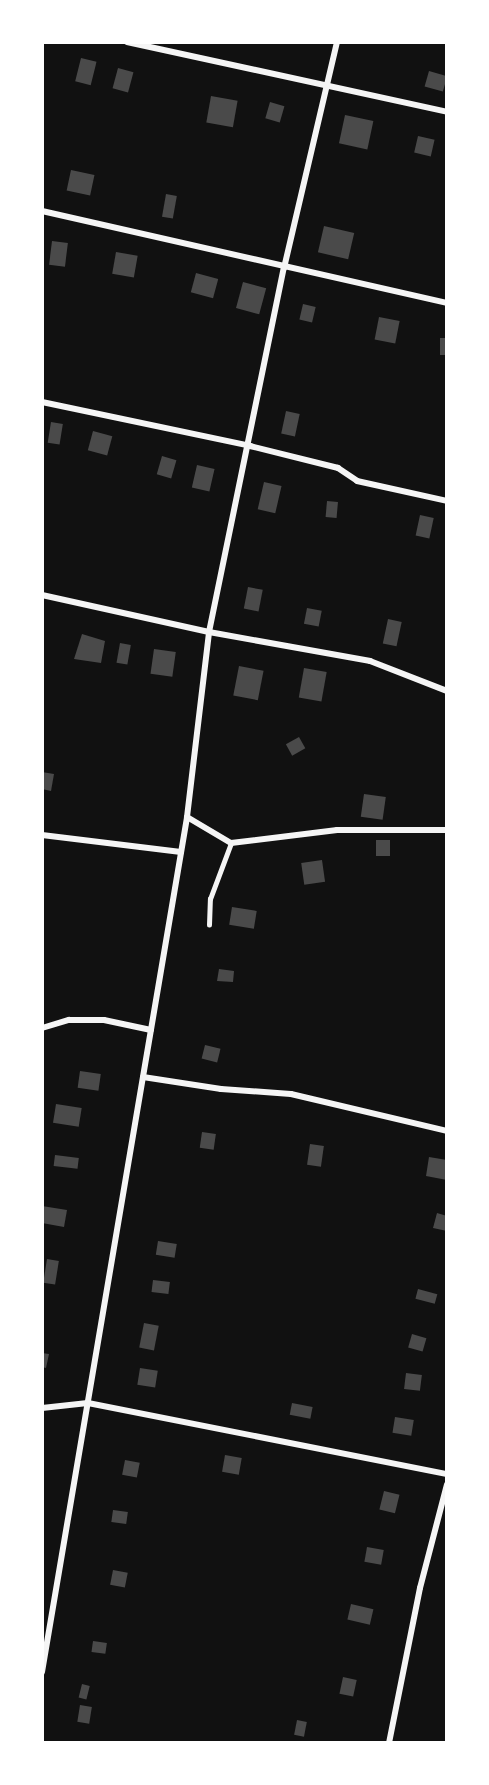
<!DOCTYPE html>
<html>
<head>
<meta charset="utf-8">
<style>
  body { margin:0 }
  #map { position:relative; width:489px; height:1785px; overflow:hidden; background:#111; font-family:"Exo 2",sans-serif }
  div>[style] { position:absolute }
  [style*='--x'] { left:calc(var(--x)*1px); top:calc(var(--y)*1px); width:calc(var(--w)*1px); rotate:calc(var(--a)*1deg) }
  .building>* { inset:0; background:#4a4a4a; transform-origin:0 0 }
  .service>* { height:4.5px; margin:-2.25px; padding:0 2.25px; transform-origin:2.25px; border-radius:2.25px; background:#f5f5f5 }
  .minor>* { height:6px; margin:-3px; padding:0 3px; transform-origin:3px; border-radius:3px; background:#f5f5f5 }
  span { translate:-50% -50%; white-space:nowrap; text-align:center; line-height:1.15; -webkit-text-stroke:5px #fff; paint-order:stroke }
  .frame { position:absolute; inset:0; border:44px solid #fff; pointer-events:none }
</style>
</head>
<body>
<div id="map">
  <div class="building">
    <div style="left:81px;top:58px;width:16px;height:24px;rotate:14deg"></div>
    <div style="left:118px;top:68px;width:16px;height:21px;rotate:15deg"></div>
    <div style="left:429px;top:71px;width:19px;height:16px;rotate:16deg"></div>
    <div style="left:211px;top:96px;width:27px;height:27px;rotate:10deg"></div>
    <div style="left:270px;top:102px;width:15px;height:17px;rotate:16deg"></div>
    <div style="left:345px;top:115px;width:29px;height:29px;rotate:12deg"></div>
    <div style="left:418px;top:136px;width:17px;height:17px;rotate:13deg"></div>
    <div style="left:71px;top:170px;width:24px;height:21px;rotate:12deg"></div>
    <div style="left:166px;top:194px;width:11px;height:23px;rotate:10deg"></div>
    <div style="left:324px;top:226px;width:31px;height:27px;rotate:13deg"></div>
    <div style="left:52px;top:241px;width:16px;height:24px;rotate:7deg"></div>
    <div style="left:116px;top:252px;width:22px;height:22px;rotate:10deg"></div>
    <div style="left:196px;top:273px;width:23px;height:20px;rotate:15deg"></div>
    <div style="left:243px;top:282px;width:24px;height:27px;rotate:15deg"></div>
    <div style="left:303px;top:304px;width:13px;height:16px;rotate:13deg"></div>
    <div style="left:379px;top:317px;width:21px;height:23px;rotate:11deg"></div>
    <div style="left:440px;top:338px;width:7px;height:17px"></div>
    <div style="left:286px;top:411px;width:14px;height:23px;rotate:12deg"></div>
    <div style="left:51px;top:422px;width:12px;height:21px;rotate:9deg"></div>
    <div style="left:93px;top:431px;width:20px;height:20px;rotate:15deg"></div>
    <div style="left:162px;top:456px;width:15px;height:19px;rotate:16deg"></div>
    <div style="left:197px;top:465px;width:18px;height:23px;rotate:13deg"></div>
    <div style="left:264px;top:482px;width:18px;height:28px;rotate:13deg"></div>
    <div style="left:327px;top:501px;width:11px;height:16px;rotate:5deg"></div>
    <div style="left:420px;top:515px;width:14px;height:21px;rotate:12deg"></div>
    <div style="left:248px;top:587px;width:15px;height:22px;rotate:11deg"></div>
    <div style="left:307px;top:608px;width:15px;height:16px;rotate:11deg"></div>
    <div style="left:388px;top:619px;width:14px;height:25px;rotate:12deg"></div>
    <div style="clip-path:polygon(82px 634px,105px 641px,101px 663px,74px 659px)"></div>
    <div style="left:120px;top:643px;width:11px;height:20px;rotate:10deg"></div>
    <div style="left:154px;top:649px;width:22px;height:25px;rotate:8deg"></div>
    <div style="left:239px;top:666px;width:25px;height:30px;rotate:11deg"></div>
    <div style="left:304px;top:668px;width:23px;height:30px;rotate:10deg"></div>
    <div style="left:299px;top:737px;width:13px;height:15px;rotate:61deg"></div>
    <div style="clip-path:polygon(42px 772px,54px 774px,51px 791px,42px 789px)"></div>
    <div style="left:364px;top:794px;width:22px;height:23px;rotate:8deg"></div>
    <div style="left:376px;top:840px;width:14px;height:16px"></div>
    <div style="left:322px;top:860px;width:22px;height:21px;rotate:82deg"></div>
    <div style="left:232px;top:907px;width:25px;height:18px;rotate:9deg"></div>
    <div style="clip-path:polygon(219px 969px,234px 971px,233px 982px,217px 981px)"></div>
    <div style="left:205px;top:1045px;width:16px;height:14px;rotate:14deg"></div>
    <div style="left:80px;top:1071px;width:21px;height:17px;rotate:8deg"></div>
    <div style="left:56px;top:1104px;width:26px;height:19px;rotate:9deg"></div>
    <div style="left:202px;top:1132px;width:14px;height:16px;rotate:8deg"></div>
    <div style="left:310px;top:1144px;width:14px;height:21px;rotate:8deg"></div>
    <div style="left:55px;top:1155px;width:24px;height:11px;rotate:7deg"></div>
    <div style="clip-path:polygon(429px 1157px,447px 1160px,447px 1180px,426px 1176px)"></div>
    <div style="clip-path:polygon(42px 1206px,67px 1210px,64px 1227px,42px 1223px)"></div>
    <div style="clip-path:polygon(437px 1213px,447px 1216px,447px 1231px,433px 1228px)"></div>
    <div style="left:158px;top:1241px;width:19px;height:14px;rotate:9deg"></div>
    <div style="left:47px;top:1259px;width:12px;height:24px;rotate:9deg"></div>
    <div style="left:153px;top:1280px;width:17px;height:12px;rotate:7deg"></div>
    <div style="left:418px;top:1289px;width:20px;height:10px;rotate:15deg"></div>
    <div style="left:144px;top:1323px;width:15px;height:25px;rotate:11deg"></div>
    <div style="left:412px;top:1334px;width:15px;height:14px;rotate:16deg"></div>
    <div style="clip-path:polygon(42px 1353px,49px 1354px,46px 1368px,42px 1367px)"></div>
    <div style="left:140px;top:1368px;width:18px;height:17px;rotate:9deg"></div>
    <div style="left:406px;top:1373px;width:16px;height:16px;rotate:7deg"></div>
    <div style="left:292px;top:1403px;width:21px;height:12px;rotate:11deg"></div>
    <div style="left:395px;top:1417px;width:19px;height:16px;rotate:9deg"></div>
    <div style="left:225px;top:1455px;width:17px;height:17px;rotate:10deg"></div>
    <div style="left:125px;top:1460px;width:15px;height:15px;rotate:11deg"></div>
    <div style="left:384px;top:1491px;width:16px;height:19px;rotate:14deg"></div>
    <div style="left:113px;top:1510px;width:15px;height:12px;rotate:8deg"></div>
    <div style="left:367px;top:1547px;width:17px;height:15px;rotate:10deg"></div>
    <div style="left:113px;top:1570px;width:15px;height:15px;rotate:11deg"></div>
    <div style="left:351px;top:1604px;width:23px;height:16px;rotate:13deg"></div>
    <div style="left:93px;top:1641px;width:14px;height:11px;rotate:8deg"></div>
    <div style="left:343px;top:1677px;width:14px;height:17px;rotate:12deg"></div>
    <div style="left:82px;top:1684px;width:8px;height:14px;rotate:14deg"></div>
    <div style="left:80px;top:1705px;width:12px;height:17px;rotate:9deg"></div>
    <div style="left:297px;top:1720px;width:10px;height:15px;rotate:11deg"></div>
  </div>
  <div class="service">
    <div style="--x:209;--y:925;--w:26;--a:-88"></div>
    <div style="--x:210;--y:899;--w:60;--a:-69.4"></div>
  </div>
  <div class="minor">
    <div style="--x:127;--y:42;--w:328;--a:12.3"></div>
    <div style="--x:42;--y:211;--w:415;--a:12.8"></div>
    <div style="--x:42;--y:402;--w:213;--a:11.9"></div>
    <div style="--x:250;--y:446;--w:91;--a:14"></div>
    <div style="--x:338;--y:468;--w:23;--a:34"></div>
    <div style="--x:357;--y:481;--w:92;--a:12.5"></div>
    <div style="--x:42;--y:595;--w:171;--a:12.5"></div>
    <div style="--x:209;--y:632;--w:164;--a:10.2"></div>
    <div style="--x:370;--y:661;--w:83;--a:21.3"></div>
    <div style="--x:187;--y:817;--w:51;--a:30.6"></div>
    <div style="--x:231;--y:843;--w:107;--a:-7"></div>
    <div style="--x:337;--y:830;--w:110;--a:0"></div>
    <div style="--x:42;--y:835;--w:140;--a:7"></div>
    <div style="--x:42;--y:1028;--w:28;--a:-17"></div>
    <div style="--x:69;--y:1020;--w:35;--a:0"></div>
    <div style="--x:104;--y:1020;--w:48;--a:12"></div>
    <div style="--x:143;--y:1077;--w:79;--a:8.7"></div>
    <div style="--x:221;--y:1089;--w:70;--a:4.1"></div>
    <div style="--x:291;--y:1094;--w:160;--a:13.3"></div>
    <div style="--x:42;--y:1408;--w:46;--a:-6.2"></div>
    <div style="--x:88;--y:1403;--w:366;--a:11.2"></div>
    <div style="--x:42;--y:1672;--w:867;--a:-80.37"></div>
    <div style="--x:187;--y:817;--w:186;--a:-83.2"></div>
    <div style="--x:209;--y:632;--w:372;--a:-78.4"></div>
    <div style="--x:284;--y:268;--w:232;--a:-76.8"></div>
    <div style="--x:389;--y:1743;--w:158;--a:-78.7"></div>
    <div style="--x:420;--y:1588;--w:107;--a:-75.4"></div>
  </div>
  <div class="frame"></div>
</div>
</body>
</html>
